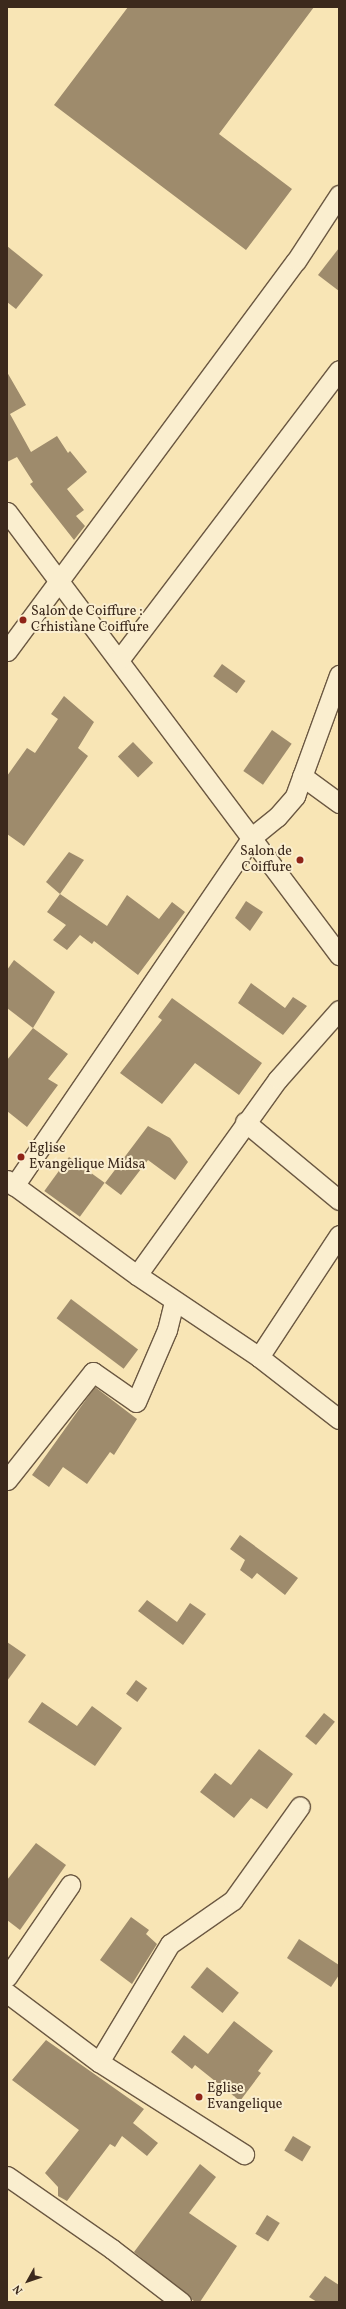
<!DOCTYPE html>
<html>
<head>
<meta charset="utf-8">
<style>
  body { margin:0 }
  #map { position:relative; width:346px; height:2309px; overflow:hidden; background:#f8e5b5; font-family:Vollkorn,serif }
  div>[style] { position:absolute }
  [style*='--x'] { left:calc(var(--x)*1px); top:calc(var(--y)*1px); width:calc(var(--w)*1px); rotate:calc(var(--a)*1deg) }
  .building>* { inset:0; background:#9e8b6c; transform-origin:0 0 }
  .roads { filter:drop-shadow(1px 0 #6b5842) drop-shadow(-1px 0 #6b5842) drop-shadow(0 1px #6b5842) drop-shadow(0 -1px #6b5842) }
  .street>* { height:19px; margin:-9.5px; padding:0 9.5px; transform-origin:9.5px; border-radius:9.5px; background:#faeecf }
  .dots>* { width:11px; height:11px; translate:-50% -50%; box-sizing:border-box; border:2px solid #faeecf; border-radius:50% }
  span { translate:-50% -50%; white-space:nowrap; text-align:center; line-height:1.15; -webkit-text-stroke:4px #faeecf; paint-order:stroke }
  .poi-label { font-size:14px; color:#3c291c }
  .left { translate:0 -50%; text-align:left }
  .right { translate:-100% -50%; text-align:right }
  .frame { position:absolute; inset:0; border:8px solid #3c291c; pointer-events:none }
  .north { position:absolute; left:8px; top:2261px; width:40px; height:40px; -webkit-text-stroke:3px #faeecf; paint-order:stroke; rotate:230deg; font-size:11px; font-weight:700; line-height:16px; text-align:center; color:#3c291c }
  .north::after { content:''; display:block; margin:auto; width:14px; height:18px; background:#3c291c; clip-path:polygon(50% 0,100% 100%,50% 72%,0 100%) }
</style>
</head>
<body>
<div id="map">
  <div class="building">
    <div style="clip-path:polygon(128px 7px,314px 7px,219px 134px,292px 189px,246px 250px,54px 105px)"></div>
    <div style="clip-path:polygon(7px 246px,43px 275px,16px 309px,7px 302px)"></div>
    <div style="clip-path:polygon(339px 248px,339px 291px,318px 275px)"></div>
    <div style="clip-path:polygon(7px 372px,26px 405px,10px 414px,31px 452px,57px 436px,68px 453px,70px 451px,87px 472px,67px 489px,84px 510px,76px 516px,85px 526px,74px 540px,30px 484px,33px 482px,17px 457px,7px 462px)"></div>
    <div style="left:222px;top:664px;width:29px;height:15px;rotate:36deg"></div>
    <div style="clip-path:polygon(64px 696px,94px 722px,78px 748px,88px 756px,24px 846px,7px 834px,7px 776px,27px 748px,35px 753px,58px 719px,51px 714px)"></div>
    <div style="left:272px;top:730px;width:24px;height:50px;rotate:35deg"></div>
    <div style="left:133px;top:742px;width:29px;height:21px;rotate:46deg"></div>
    <div style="clip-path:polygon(69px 852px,84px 860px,60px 894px,46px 882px)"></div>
    <div style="clip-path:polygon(60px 894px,107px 926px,127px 895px,159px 919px,172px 902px,185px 912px,138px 975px,94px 941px,92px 944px,80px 935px,67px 950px,53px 940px,66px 925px,47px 912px)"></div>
    <div style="clip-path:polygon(246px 901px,263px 912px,250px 931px,235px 918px)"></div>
    <div style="clip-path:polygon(14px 960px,55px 992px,33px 1028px,7px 1008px,7px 970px)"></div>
    <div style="clip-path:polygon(251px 983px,285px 1008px,293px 997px,307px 1006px,283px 1035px,238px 1003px)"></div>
    <div style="clip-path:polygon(172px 998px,262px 1063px,239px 1095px,195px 1063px,162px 1104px,120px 1073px,162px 1020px,158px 1017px)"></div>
    <div style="clip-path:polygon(33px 1028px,68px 1054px,48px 1079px,58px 1085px,27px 1127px,7px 1111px,7px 1060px)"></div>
    <div style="clip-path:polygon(148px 1126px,170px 1138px,188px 1162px,175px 1180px,148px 1160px,121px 1195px,105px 1183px)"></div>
    <div style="left:69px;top:1157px;width:44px;height:42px;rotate:36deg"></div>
    <div style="left:71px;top:1299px;width:84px;height:24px;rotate:37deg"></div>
    <div style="clip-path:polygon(95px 1387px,137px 1419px,114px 1455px,110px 1452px,87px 1484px,63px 1467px,49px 1487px,32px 1475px)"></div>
    <div style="clip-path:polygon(240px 1535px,298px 1578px,285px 1595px,257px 1573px,252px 1579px,240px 1570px,245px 1560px,230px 1549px)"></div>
    <div style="clip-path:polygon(147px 1600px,177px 1622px,190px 1603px,206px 1614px,183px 1645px,138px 1611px)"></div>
    <div style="clip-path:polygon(7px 1642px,26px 1655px,7px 1681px)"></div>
    <div style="left:136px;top:1680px;width:14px;height:17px;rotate:36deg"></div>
    <div style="clip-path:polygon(42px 1702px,77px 1726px,92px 1706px,122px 1728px,95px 1766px,28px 1722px)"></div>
    <div style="left:324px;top:1713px;width:14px;height:30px;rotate:39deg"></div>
    <div style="clip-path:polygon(259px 1749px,293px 1774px,267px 1809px,251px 1798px,234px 1818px,200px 1792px,215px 1773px,231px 1785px)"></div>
    <div style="clip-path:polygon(36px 1843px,66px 1865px,20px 1930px,7px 1920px,7px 1880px)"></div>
    <div style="clip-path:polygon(131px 1917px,149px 1930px,146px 1934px,157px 1944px,132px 1984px,100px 1960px)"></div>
    <div style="clip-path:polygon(299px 1939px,339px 1965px,339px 1975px,331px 1987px,287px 1958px)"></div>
    <div style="left:207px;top:1967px;width:41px;height:26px;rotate:39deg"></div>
    <div style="clip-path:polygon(234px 2021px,273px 2051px,258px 2071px,261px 2073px,240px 2101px,195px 2065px,192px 2069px,171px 2052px,184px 2035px,208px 2054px)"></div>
    <div style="clip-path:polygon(46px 2040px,144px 2109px,133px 2123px,158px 2143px,147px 2156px,122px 2136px,115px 2147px,110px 2144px,67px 2201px,58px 2196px,58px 2187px,45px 2173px,79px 2130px,12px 2080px)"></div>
    <div style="left:293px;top:2136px;width:21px;height:17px;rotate:31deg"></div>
    <div style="clip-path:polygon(200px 2164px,216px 2177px,189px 2213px,237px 2246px,200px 2302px,195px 2302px,134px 2252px)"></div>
    <div style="left:267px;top:2215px;width:15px;height:22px;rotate:32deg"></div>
    <div style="clip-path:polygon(325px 2276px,339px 2285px,339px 2302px,317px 2302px,309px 2297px)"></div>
  </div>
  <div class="roads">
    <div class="street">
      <div style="--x:7;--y:512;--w:554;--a:53.15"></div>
      <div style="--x:7;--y:651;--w:485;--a:-53.5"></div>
      <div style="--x:296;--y:261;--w:79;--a:-56.9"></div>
      <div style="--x:119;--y:660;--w:364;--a:-52.8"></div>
      <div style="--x:302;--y:776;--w:46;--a:36.1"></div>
      <div style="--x:245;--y:1122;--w:122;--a:39.7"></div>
      <div style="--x:7;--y:1180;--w:161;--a:36.2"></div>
      <div style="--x:137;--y:1275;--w:147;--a:33.9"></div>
      <div style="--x:259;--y:1357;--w:101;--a:37.8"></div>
      <div style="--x:14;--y:1186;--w:422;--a:-55.7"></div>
      <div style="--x:252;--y:837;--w:32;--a:-39"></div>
      <div style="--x:277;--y:817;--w:28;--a:-49"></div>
      <div style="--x:295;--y:796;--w:129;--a:-70"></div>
      <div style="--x:137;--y:1275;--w:241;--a:-54.3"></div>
      <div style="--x:278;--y:1079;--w:92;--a:-48.5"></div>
      <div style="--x:259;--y:1357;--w:146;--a:-56.7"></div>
      <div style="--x:7;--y:1480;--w:138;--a:-51.5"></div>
      <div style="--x:93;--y:1372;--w:52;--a:34.9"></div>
      <div style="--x:136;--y:1402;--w:78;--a:-66.7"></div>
      <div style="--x:167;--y:1330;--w:30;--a:-76"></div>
      <div style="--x:7;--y:1977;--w:112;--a:-55.6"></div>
      <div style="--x:7;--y:1993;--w:115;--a:36.9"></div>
      <div style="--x:99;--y:2062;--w:172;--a:32.4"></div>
      <div style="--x:99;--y:2062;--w:138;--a:-59"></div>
      <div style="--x:170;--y:1944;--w:77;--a:-34.9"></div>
      <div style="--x:233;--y:1900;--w:115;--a:-54.5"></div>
      <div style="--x:7;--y:2176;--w:128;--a:34.8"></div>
      <div style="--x:112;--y:2249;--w:87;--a:37.5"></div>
    </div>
  </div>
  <div class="dots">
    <div style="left:23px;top:620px;background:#8f2418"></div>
    <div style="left:300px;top:860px;background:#8f2418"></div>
    <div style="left:21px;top:1157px;background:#8f2418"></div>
    <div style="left:199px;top:2097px;background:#8f2418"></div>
  </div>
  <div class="poi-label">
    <span class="left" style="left:31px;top:620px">Salon de Coiffure :<br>Crhistiane Coiffure</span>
    <span class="right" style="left:292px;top:860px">Salon de<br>Coiffure</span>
    <span class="left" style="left:29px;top:1157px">Eglise<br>Evangelique Midsa</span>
    <span class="left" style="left:207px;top:2097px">Eglise<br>Evangelique</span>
  </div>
  <div class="frame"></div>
  <div class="north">N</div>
</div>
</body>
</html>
